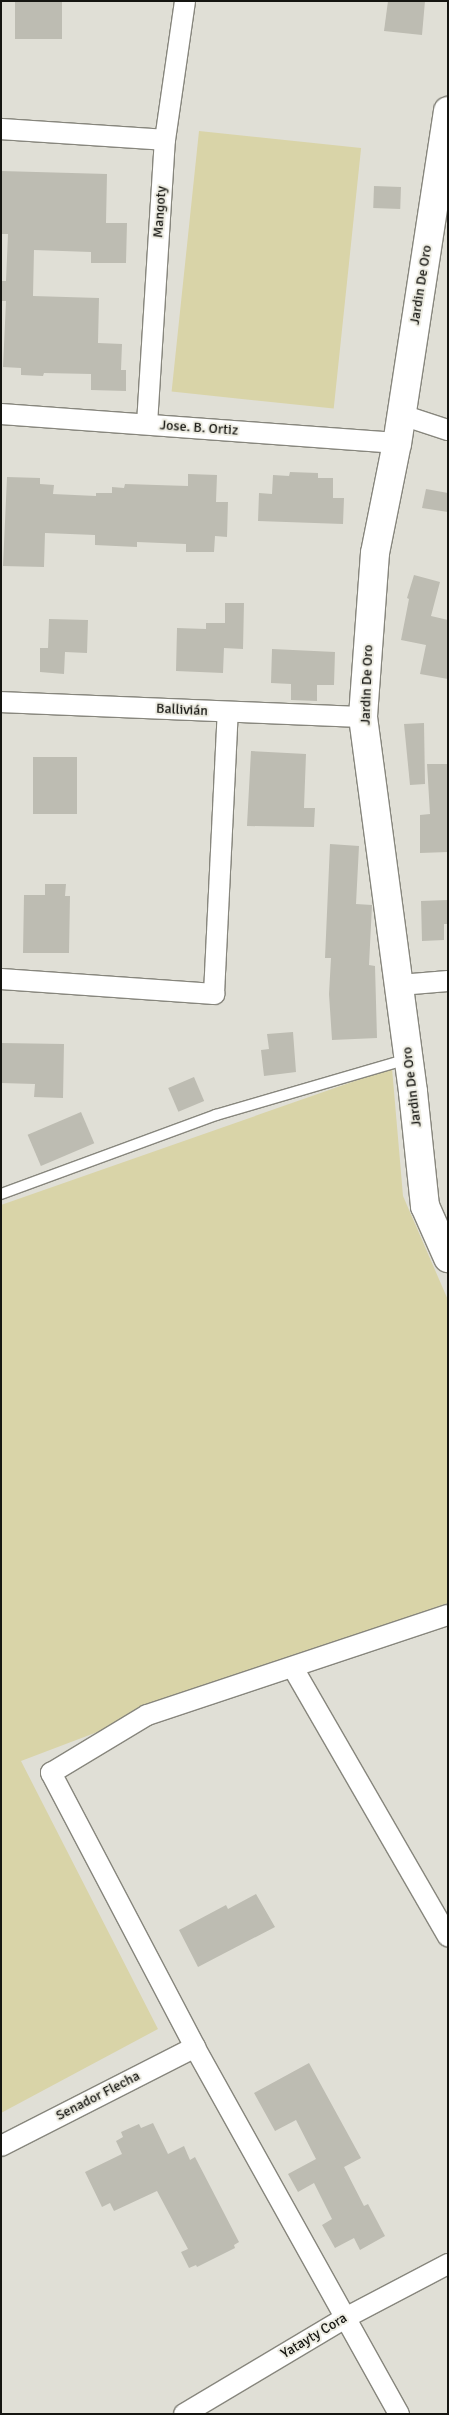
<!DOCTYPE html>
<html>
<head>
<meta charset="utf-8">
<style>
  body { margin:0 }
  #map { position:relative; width:449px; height:2415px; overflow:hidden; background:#e0dfd6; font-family:Signika,sans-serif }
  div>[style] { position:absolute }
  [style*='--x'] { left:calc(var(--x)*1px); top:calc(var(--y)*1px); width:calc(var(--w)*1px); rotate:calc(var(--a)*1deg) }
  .green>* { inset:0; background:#d9d4a8; transform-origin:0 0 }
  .building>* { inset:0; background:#bdbcb2; transform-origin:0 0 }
  .roads { filter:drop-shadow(1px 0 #87867d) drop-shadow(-1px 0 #87867d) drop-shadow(0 1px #87867d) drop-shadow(0 -1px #87867d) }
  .lane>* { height:10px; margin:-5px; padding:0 5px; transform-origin:5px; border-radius:5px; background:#fff }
  .street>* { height:20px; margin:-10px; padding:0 10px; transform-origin:10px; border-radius:10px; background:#fff }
  .secondary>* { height:28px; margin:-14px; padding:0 14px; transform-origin:14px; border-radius:14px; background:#fff }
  span { translate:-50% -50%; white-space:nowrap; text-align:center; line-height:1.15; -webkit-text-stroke:4px #eeede3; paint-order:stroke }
  .street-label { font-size:14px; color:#151511 }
  .frame { position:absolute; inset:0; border:2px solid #151511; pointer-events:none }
</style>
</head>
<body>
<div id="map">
  <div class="green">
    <div style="left:199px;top:131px;width:163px;height:262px;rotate:6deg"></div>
    <div style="clip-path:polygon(392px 1068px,403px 1196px,448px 1300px,448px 1603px,292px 1658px,21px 1761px,158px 2029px,1px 2113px,1px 1205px)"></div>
  </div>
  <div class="building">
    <div style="left:15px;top:1px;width:47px;height:38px"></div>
    <div style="clip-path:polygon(388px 1px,425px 1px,422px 35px,384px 31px)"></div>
    <div style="clip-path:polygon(1px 171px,107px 174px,106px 223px,127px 223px,126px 263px,91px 263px,91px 252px,34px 250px,33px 296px,99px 298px,98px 343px,122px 344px,121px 370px,126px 370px,126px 391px,91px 390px,91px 374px,44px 373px,43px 376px,21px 375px,21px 368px,3px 367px,6px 301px,1px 301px,1px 281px,6px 281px,8px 234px,1px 234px)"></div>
    <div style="left:374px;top:186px;width:27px;height:22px;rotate:2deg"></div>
    <div style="clip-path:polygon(290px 472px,318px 473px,318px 478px,333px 478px,333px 498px,344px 498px,343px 524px,258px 521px,259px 493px,272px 494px,273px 475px,289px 476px)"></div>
    <div style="clip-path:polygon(188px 474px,217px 475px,216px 502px,228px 502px,227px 537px,215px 536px,214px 552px,186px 552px,186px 544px,137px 542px,137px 547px,95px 545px,95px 535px,45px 533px,44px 567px,3px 566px,7px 477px,40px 478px,40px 484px,54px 485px,53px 494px,96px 496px,96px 493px,112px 493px,112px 487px,124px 488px,125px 484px,188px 486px)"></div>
    <div style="clip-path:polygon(426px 489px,448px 493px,448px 512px,422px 508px)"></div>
    <div style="clip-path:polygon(414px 575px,440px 582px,431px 616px,448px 620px,448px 679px,420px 674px,426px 645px,401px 640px,409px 599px,407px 598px)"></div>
    <div style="clip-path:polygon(225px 603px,244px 603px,243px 649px,224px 648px,223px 673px,176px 671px,177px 628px,206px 629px,206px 623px,225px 623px)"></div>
    <div style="clip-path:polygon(49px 619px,88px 620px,87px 653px,65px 652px,64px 674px,40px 672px,40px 648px,48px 648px)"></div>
    <div style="clip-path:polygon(272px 649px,335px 652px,334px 685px,317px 685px,317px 701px,291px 700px,291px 684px,271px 683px)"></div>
    <div style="clip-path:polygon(424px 723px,425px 784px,410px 785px,404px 724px)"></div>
    <div style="clip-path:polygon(251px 751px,306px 754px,304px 808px,315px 808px,314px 827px,247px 826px)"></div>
    <div style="left:33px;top:757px;width:44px;height:57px"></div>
    <div style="clip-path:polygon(427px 764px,448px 764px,448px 852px,420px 853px,420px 815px,430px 814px)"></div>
    <div style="clip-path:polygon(330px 844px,359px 846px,356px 904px,372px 905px,369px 965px,375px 966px,377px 1038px,332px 1040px,329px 994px,331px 958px,325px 958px)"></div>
    <div style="clip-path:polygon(45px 884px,66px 884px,65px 896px,70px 896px,69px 953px,23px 953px,24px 895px,45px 895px)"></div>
    <div style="clip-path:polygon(448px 900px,448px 924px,444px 924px,444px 940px,422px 941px,421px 901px)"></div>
    <div style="clip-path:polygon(293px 1032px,296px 1072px,264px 1076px,261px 1050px,269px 1049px,267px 1034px)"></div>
    <div style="clip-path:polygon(1px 1043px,64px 1044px,63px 1098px,34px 1097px,35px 1084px,1px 1083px)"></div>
    <div style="left:194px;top:1077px;width:26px;height:28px;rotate:67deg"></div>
    <div style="left:81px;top:1112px;width:34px;height:58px;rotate:67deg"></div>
    <div style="clip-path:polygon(256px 1894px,275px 1927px,198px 1967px,179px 1930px,226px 1905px,228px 1909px)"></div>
    <div style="clip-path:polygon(309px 2063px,361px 2158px,344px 2167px,364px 2206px,368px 2204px,385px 2236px,360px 2250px,354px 2238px,335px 2248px,322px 2225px,332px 2219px,314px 2183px,298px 2192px,288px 2174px,316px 2159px,296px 2120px,275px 2131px,254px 2093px)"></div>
    <div style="clip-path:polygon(153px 2123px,168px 2154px,184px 2146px,190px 2160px,195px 2157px,239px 2242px,234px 2245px,235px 2248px,197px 2267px,196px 2265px,189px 2268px,181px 2252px,188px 2249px,157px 2191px,114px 2211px,110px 2203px,102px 2207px,85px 2172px,122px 2154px,116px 2141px,123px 2137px,121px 2132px,139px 2124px,141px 2128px)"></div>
  </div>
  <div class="roads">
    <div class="lane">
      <div style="--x:1;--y:1194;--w:229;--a:-20.2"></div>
      <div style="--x:216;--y:1115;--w:200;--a:-16.3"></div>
    </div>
    <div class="street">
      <div style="--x:1;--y:129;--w:164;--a:3.8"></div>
      <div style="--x:1;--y:414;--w:397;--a:4.2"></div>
      <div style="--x:402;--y:415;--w:48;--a:18.1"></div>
      <div style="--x:147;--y:424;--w:285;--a:-86.4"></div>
      <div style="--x:165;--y:140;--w:140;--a:-81.8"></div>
      <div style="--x:1;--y:702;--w:362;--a:2.4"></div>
      <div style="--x:1;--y:979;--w:214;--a:4"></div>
      <div style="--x:214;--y:994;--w:282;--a:-87.2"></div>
      <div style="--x:400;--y:985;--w:48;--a:-4.8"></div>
      <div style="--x:293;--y:1668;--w:310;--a:60"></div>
      <div style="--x:1;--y:2146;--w:218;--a:-27"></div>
      <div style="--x:184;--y:2414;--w:190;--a:-30.8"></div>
      <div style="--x:347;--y:2317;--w:114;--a:-27.7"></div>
      <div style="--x:399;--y:2414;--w:420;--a:-119.1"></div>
      <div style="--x:195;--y:2047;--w:310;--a:-117.7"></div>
      <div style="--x:51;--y:1773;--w:112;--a:-31.1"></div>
      <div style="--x:147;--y:1715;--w:317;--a:-18.4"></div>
    </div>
    <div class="secondary">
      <div style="--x:448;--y:111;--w:336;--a:98.7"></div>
      <div style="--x:397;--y:443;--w:112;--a:101.3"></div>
      <div style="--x:375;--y:553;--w:164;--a:94.2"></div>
      <div style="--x:363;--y:717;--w:378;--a:82.4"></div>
      <div style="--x:413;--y:1092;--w:115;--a:84"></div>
      <div style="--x:425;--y:1206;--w:57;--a:66.1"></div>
    </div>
  </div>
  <div class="street-label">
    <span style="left:160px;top:212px;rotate:-86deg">Mangoty</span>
    <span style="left:421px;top:285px;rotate:-81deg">Jardin De Oro</span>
    <span style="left:199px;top:428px;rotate:4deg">Jose. B. Ortiz</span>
    <span style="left:367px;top:685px;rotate:-88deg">Jardin De Oro</span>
    <span style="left:182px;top:710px;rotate:3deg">Ballivián</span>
    <span style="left:412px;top:1087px;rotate:-97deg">Jardin De Oro</span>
    <span style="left:98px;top:2096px;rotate:-27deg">Senador Flecha</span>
    <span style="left:314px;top:2336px;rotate:-31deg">Yatayty Cora</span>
  </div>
  <div class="frame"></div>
</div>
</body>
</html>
